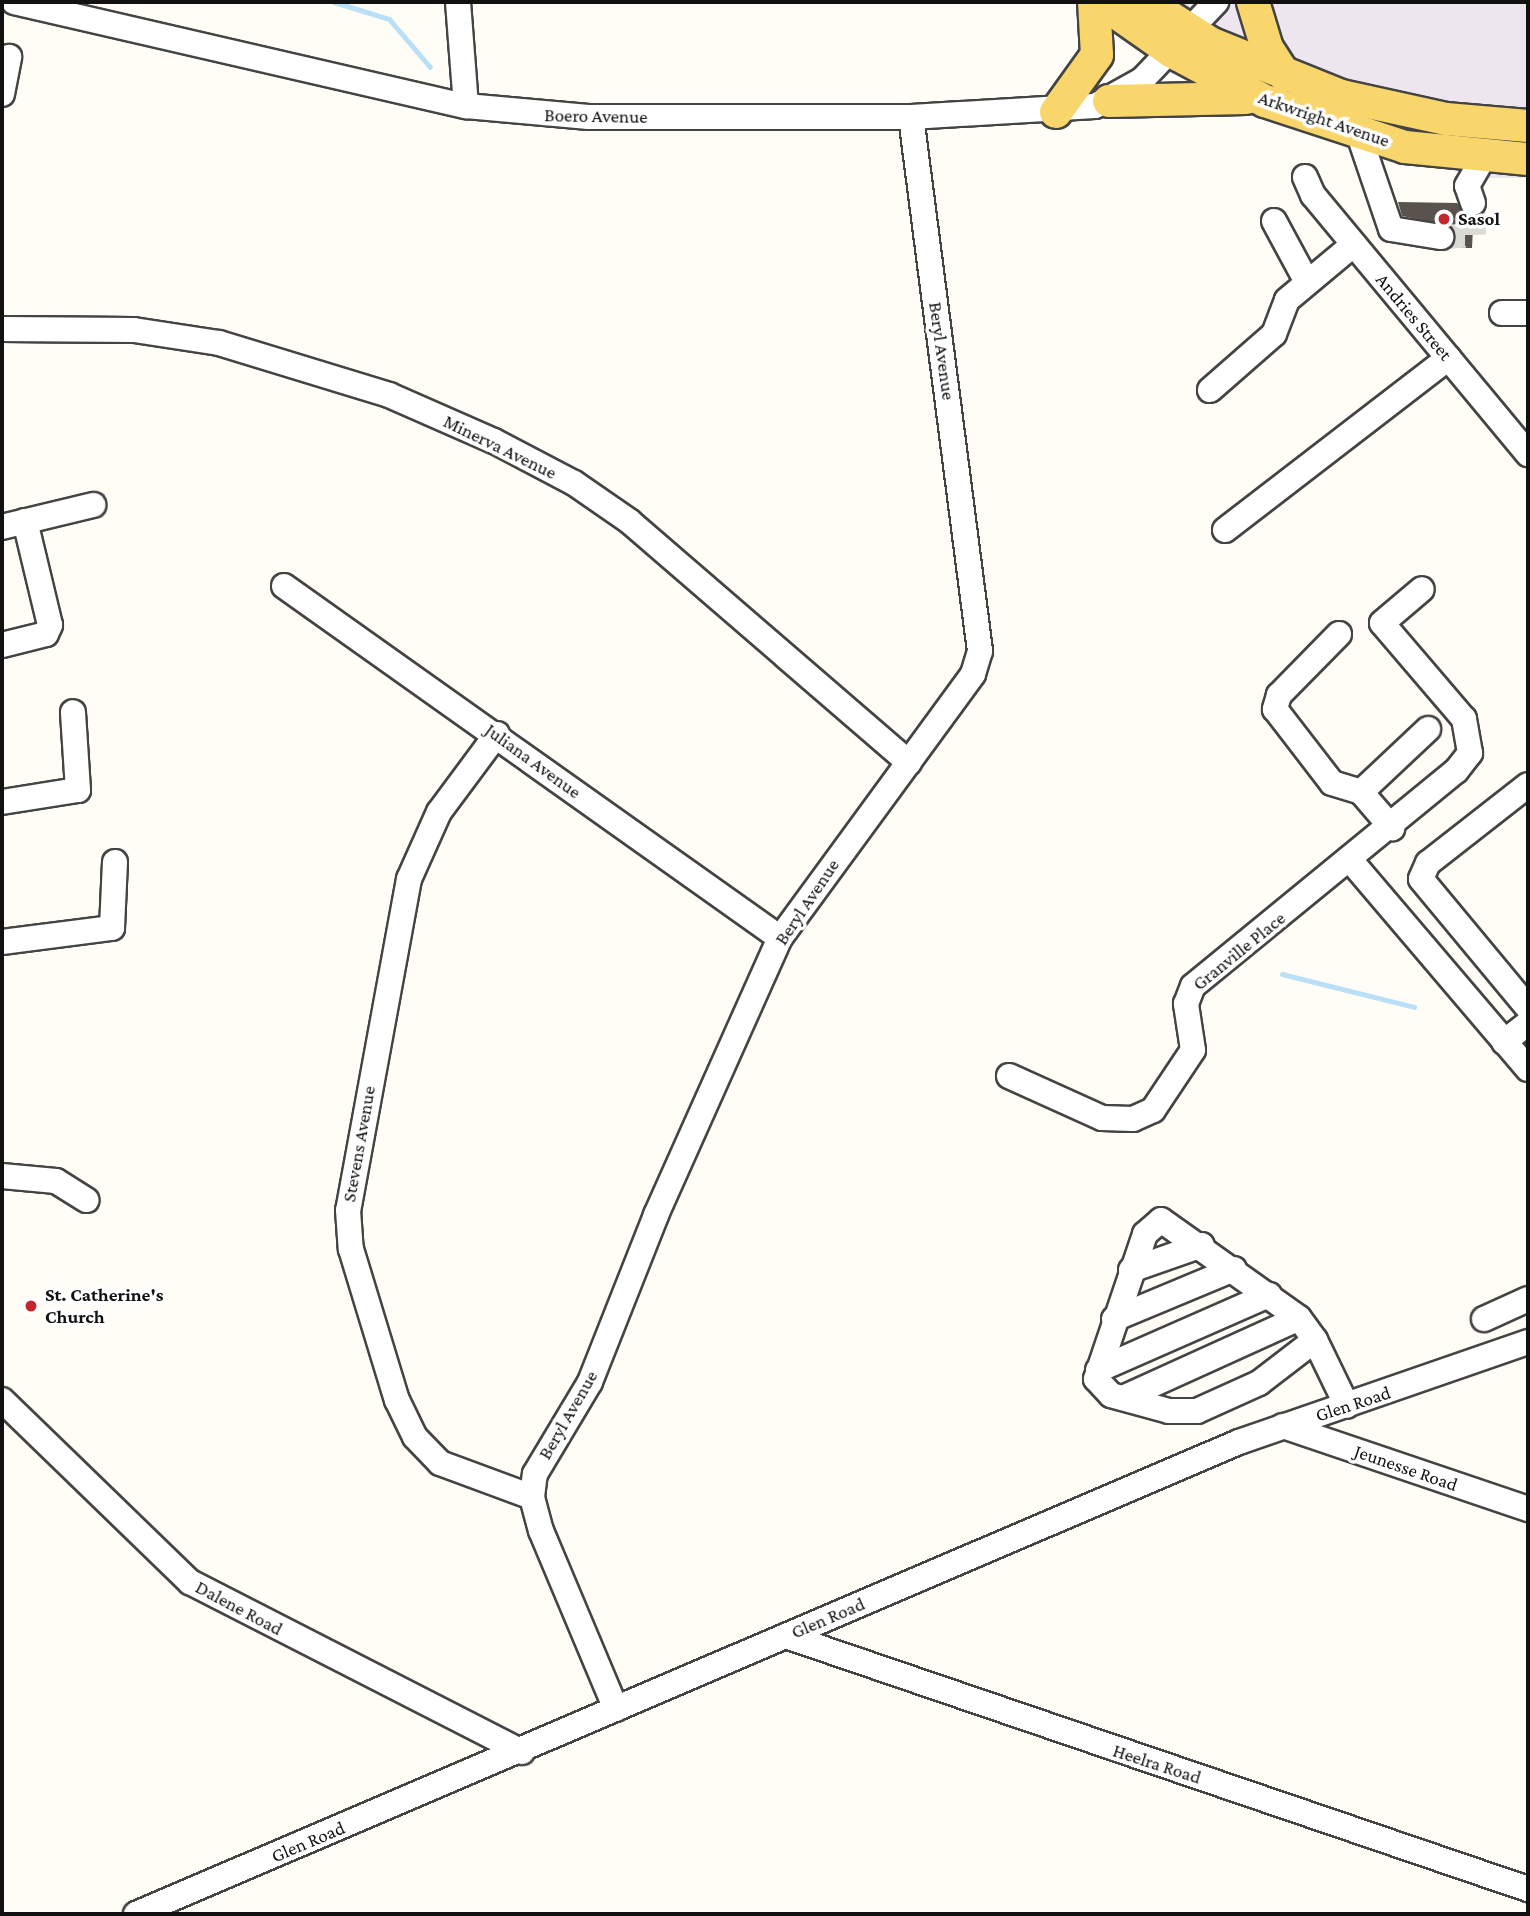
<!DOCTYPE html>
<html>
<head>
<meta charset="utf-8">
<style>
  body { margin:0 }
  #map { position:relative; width:1530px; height:1916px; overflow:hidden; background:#fffdf5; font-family:"Crimson Pro",serif }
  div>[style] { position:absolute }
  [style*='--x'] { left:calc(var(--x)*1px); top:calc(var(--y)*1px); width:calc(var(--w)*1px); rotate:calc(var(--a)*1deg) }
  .industrial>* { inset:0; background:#eee6ef }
  .stream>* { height:5px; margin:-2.5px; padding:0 2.5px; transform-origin:2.5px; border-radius:2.5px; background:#b9e0f7 }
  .building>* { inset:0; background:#5a524d }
  .minor-tunnel>* { height:24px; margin-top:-12px; transform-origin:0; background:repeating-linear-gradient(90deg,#dbdad3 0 24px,transparent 0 36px) }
  .roads { filter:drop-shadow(2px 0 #444) drop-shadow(-2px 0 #444) drop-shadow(0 2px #444) drop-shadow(0 -2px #444) }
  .minor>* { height:24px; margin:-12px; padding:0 12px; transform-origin:12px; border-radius:12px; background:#fff }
  .major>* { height:32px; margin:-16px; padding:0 16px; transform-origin:16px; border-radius:16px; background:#f9d66b }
  .dots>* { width:19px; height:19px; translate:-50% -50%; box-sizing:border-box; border:4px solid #fff; border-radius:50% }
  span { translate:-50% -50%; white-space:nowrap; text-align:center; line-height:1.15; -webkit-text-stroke:7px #fff; paint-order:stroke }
  .street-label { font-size:19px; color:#111 }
  .poi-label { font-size:19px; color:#111; font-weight:700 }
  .left { translate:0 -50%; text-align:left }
  .frame { position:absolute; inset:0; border:4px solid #111; pointer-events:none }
</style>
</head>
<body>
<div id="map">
  <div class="industrial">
    <div style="clip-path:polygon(1135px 2px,1528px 2px,1528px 178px,1474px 178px,1197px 65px)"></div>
  </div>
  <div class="stream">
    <div style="--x:334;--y:2;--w:58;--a:17.2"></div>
    <div style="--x:389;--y:19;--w:63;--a:49.5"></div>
    <div style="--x:1282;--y:974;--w:136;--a:14"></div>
  </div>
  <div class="building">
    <div style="clip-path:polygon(1398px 202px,1457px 203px,1470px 217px,1483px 214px,1482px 228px,1473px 228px,1472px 248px,1451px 248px,1456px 239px,1451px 226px,1402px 216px)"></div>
  </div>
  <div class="minor-tunnel">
    <div style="--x:1441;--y:237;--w:33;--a:-3"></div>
    <div style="--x:1474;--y:235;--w:32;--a:-92"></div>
  </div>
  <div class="roads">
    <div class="minor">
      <div style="--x:14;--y:2;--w:464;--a:13"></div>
      <div style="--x:466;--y:106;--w:123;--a:5.1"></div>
      <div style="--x:589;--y:117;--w:322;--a:0"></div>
      <div style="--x:911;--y:117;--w:184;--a:-3.4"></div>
      <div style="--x:1095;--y:106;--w:54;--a:-29"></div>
      <div style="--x:1142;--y:80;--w:108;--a:-46.5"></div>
      <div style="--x:458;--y:2;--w:104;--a:85.6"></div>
      <div style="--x:2;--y:94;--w:38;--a:-79"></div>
      <div style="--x:1359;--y:135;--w:99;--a:71.2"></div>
      <div style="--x:1391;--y:229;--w:51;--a:9.1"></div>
      <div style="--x:1305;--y:177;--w:20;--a:66"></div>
      <div style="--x:1313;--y:195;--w:337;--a:50.3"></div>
      <div style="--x:1473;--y:203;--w:18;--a:-109"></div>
      <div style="--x:1467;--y:186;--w:34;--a:-60"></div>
      <div style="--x:1274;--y:221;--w:69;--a:61.6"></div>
      <div style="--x:1502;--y:313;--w:26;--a:0"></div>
      <div style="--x:2;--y:329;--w:132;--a:0.4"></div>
      <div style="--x:134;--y:330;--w:86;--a:8.7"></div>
      <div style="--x:219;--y:343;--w:178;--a:17"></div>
      <div style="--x:389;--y:395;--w:115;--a:23.7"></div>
      <div style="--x:494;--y:441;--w:90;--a:27.7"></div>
      <div style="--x:574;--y:483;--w:67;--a:34.6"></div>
      <div style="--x:629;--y:521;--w:370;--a:40.8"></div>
      <div style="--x:1210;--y:390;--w:85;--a:-41.2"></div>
      <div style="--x:1274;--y:334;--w:36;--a:-69"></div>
      <div style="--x:1287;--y:300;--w:87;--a:-39.9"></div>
      <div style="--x:2;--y:527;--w:94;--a:-13.6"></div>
      <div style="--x:1225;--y:530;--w:282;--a:-37.6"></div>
      <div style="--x:284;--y:586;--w:608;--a:35.36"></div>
      <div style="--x:1339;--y:634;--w:86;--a:134.5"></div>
      <div style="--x:1279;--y:695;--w:15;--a:106"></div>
      <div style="--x:1275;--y:709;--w:93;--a:52.4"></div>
      <div style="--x:1332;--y:783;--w:30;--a:17"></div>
      <div style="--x:1361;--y:792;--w:48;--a:49.3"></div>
      <div style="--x:2;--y:645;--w:45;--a:-14"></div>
      <div style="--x:46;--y:634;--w:10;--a:-66"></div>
      <div style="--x:50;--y:625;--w:107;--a:-103.5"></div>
      <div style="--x:497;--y:734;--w:97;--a:126.6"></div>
      <div style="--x:439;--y:812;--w:73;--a:114.1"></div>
      <div style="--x:409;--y:879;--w:337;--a:100.4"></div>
      <div style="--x:348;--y:1210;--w:39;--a:86"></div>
      <div style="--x:351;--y:1249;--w:158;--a:73.1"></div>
      <div style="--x:397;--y:1400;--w:41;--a:64.1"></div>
      <div style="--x:415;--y:1437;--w:36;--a:46"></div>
      <div style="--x:440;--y:1463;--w:98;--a:20.3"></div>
      <div style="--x:1528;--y:785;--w:127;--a:142"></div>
      <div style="--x:1428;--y:863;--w:17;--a:114"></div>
      <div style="--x:1421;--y:879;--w:168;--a:50.3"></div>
      <div style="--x:1361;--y:792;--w:92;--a:-43.2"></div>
      <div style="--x:2;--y:802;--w:77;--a:-9"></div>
      <div style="--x:78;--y:790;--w:78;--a:-93.7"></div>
      <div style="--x:1351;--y:861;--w:273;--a:49.6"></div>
      <div style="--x:2;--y:942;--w:111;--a:-7.3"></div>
      <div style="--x:112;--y:928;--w:66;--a:-87.4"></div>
      <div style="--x:1504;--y:1042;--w:31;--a:-38"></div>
      <div style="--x:1009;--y:1076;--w:102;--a:24.3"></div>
      <div style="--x:1102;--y:1118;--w:31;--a:2"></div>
      <div style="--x:1133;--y:1119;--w:22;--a:-24"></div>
      <div style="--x:1153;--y:1110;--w:72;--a:-56.3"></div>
      <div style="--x:1193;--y:1050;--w:47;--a:-98.7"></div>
      <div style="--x:1186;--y:1004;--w:19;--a:-69"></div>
      <div style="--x:1193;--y:986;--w:340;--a:-39.3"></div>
      <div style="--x:1456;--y:771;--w:23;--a:-52"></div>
      <div style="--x:1470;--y:753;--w:35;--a:-100"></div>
      <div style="--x:1464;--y:719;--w:126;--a:-130.5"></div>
      <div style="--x:1382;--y:623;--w:52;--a:-40.4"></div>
      <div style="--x:2;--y:1176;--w:54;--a:5.3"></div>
      <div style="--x:56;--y:1181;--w:36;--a:32"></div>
      <div style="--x:1131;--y:1270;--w:75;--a:-19.4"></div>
      <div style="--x:1114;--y:1319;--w:130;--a:-22.6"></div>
      <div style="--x:1484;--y:1319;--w:48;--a:-24.4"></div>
      <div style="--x:1315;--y:1340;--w:71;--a:142.5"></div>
      <div style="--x:1259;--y:1383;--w:68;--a:155.7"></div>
      <div style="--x:1197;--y:1411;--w:28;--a:180"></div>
      <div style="--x:1169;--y:1411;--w:60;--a:-164.6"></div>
      <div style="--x:1111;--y:1395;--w:22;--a:-133"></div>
      <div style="--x:1096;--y:1379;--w:153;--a:-71.3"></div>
      <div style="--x:1145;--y:1234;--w:21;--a:-41"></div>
      <div style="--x:1161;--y:1220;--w:169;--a:35.4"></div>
      <div style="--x:1299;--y:1318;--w:27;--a:54"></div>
      <div style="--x:1315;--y:1340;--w:73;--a:64.1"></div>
      <div style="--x:1098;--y:1370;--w:187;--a:-23.7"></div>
      <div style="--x:1123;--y:1398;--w:193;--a:-24.4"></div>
      <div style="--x:2;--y:1400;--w:262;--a:44.1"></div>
      <div style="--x:190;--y:1582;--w:373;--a:27.1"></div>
      <div style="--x:1283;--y:1426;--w:259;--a:18.7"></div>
      <div style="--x:786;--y:1636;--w:784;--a:18.83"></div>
      <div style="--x:616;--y:1709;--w:193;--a:-112.8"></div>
      <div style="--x:541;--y:1531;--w:35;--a:-105"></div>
      <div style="--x:532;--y:1497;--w:23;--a:-83"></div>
      <div style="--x:535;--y:1474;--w:107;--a:-59.1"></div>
      <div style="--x:590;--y:1382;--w:180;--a:-68.4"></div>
      <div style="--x:656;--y:1215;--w:303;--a:-65.9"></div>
      <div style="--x:780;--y:938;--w:327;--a:-53.8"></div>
      <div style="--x:973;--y:674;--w:24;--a:-73"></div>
      <div style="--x:980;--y:651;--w:538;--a:-97.36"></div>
      <div style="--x:136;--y:1914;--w:1200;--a:-23.17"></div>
      <div style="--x:1239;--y:1442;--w:306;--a:-19.1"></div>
    </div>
    <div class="major">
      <div style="--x:1101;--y:2;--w:85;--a:35"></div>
      <div style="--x:1171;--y:51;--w:106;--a:28"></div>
      <div style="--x:1265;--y:101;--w:147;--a:18.2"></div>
      <div style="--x:1405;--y:147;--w:124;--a:5.6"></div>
      <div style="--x:1146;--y:2;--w:76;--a:32.6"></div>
      <div style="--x:1210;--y:43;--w:141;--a:22"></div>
      <div style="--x:1341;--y:96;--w:107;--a:12.4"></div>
      <div style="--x:1446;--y:119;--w:82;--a:4.9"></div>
      <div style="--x:1253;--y:2;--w:48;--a:73.1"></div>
      <div style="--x:1267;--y:48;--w:33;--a:57"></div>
      <div style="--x:1109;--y:101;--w:137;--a:-1.3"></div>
      <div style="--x:1056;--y:112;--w:70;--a:-54.3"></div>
      <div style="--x:1097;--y:55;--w:53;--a:-93.2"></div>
    </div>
  </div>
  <div class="dots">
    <div style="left:1444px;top:219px;background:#c4262e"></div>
    <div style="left:31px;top:1306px;background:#c4262e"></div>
  </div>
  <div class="street-label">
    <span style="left:596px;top:116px;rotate:1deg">Boero Avenue</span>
    <span style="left:1324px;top:119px;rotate:19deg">Arkwright Avenue</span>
    <span style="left:1414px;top:317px;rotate:50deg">Andries Street</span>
    <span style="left:942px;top:351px;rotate:82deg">Beryl Avenue</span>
    <span style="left:500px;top:447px;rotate:26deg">Minerva Avenue</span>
    <span style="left:533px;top:761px;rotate:36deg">Juliana Avenue</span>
    <span style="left:807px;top:902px;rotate:-56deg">Beryl Avenue</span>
    <span style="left:1239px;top:951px;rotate:-39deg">Granville Place</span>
    <span style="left:359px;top:1144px;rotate:-80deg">Stevens Avenue</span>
    <span style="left:1353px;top:1404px;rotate:-18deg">Glen Road</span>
    <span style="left:568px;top:1415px;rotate:-60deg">Beryl Avenue</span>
    <span style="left:1406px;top:1468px;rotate:19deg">Jeunesse Road</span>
    <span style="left:239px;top:1608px;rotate:28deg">Dalene Road</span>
    <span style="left:828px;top:1618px;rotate:-23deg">Glen Road</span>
    <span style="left:1157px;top:1764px;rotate:18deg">Heelra Road</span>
    <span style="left:308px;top:1842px;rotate:-23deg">Glen Road</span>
  </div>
  <div class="poi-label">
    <span class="left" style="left:1458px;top:219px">Sasol</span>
    <span class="left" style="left:45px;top:1306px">St. Catherine's<br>Church</span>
  </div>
  <div class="frame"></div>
</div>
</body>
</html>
